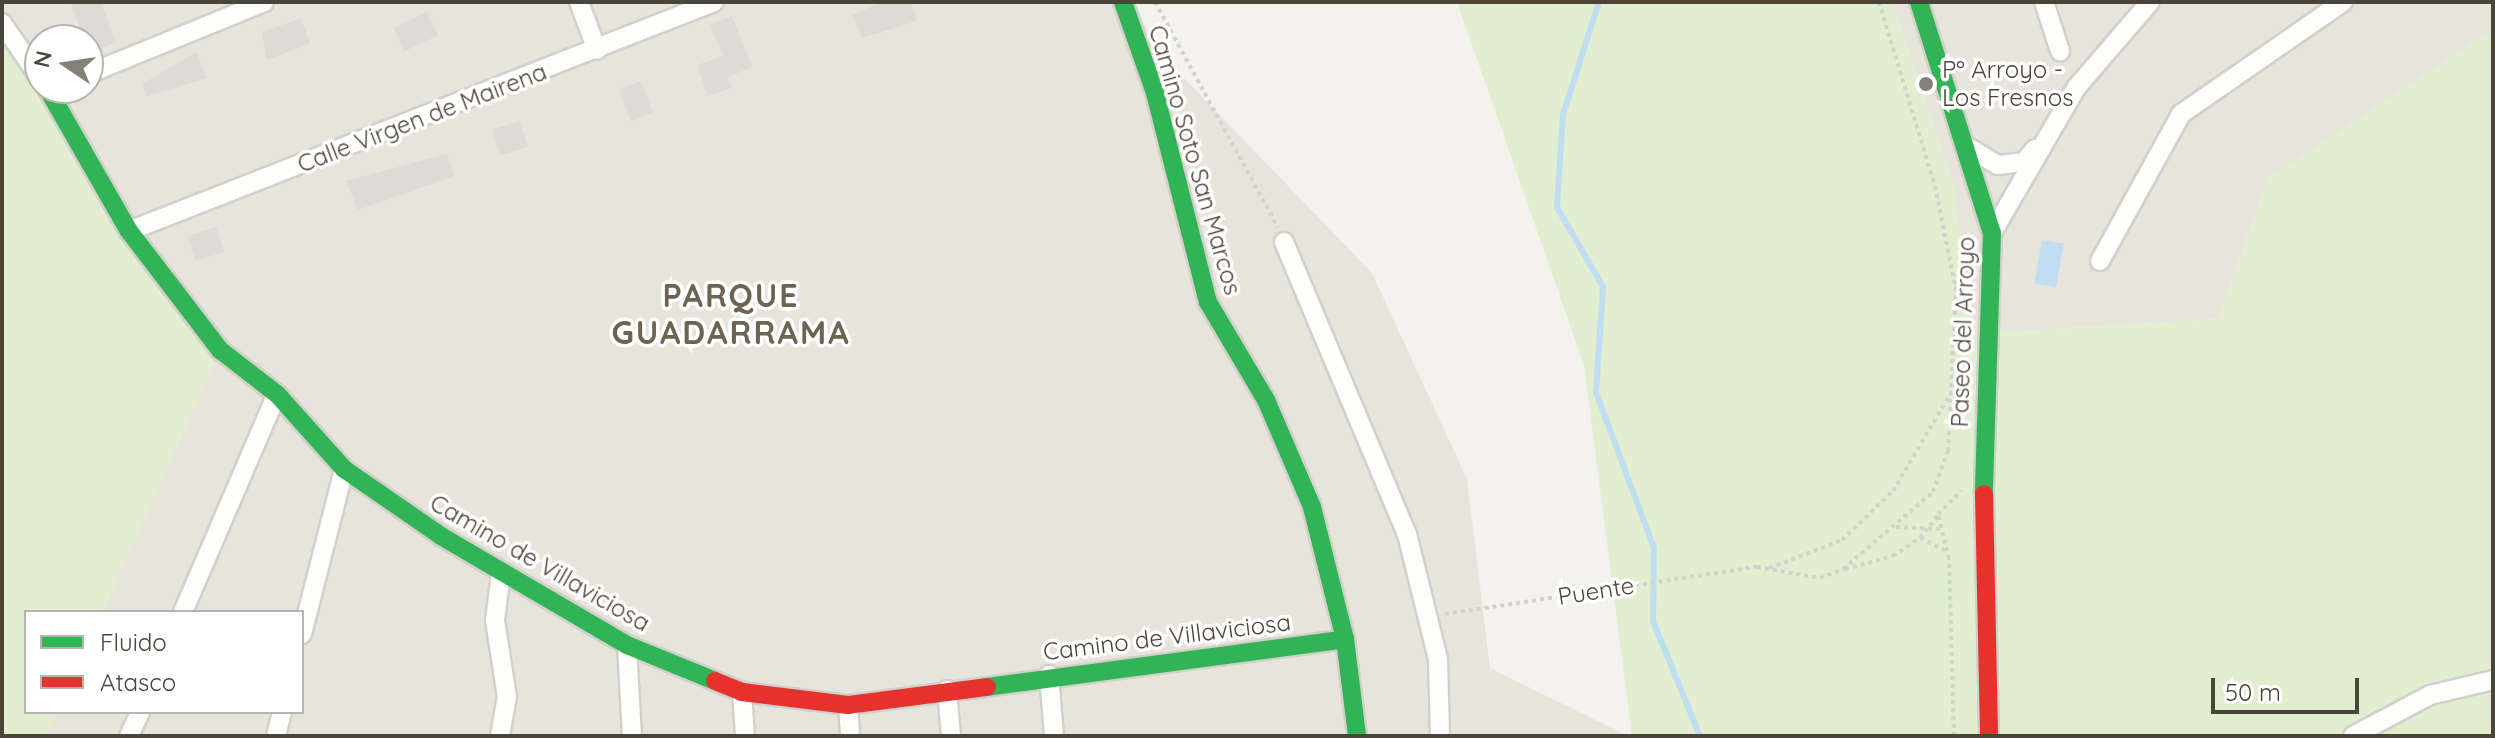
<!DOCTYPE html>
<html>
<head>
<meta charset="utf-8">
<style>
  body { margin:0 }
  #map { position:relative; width:2495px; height:738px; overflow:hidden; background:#f4f2ee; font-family:Quicksand,sans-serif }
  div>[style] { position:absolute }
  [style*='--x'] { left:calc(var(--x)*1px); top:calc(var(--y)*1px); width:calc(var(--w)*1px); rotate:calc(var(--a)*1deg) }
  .residential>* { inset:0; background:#e7e4dc }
  .green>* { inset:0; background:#e1eecf }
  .water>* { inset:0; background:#c0ddf1; transform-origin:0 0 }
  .stream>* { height:6px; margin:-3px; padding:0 3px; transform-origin:3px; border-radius:3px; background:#c0ddf1 }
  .building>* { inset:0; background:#dedbd6; transform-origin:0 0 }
  .path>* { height:4px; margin-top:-2px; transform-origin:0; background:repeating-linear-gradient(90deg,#d3d2cc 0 4px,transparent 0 8px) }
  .roads { filter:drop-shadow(2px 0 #d2d0cb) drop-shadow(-2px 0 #d2d0cb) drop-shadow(0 2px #d2d0cb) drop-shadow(0 -2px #d2d0cb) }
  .street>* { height:18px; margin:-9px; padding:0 9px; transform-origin:9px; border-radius:9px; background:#fdfdfc }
  .fast>* { height:18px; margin:-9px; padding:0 9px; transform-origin:9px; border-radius:9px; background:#30b455 }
  .jam>* { height:18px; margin:-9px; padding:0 9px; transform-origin:9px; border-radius:9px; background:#e5322d }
  .dots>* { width:22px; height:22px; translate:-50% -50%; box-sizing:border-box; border:4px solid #fff; border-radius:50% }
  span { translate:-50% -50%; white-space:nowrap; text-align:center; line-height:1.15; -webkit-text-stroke:7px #fff; paint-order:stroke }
  .poi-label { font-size:24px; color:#4b4439 }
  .left { translate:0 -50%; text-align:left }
  .street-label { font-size:24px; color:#4b4439 }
  .district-label { font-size:32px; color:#6e6250; font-weight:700; letter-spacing:2px }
  .frame { position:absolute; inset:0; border:4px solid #4b4439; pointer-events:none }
  .legend { position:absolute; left:24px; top:610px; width:280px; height:104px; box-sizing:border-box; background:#fff; border:2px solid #b7b4b0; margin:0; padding:10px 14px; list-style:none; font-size:24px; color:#4b4439 }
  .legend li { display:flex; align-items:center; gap:16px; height:40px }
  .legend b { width:40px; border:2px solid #b7b4b0 }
  .north { position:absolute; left:24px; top:24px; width:80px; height:80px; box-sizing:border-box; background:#fff; border:2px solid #b7b4b0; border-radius:50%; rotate:283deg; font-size:22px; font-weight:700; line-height:32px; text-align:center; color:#4b4439 }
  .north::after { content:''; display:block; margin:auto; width:28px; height:36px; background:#868178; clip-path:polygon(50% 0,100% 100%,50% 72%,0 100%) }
  .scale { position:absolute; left:2211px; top:678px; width:148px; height:36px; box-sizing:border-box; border:4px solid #4b4439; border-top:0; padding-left:10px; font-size:24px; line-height:28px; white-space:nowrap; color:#4b4439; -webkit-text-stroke:6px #fff; paint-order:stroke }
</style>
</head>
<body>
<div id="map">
  <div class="residential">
    <div style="clip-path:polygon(2px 2px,1134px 2px,1156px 49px,1372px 273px,1467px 479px,1490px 668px,1628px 736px,46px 736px,57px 712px,302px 712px,302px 612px,102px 612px,220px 350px,45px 88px,88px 88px,88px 40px,40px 40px,40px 81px,2px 24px)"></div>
    <div style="clip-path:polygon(1892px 2px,2493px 2px,2493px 30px,2267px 179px,2219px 319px,1972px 334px,1953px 184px)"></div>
  </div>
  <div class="green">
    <div style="clip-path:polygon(1457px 2px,1892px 2px,1953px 184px,1973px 334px,2219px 319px,2267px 179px,2493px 30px,2493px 736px,1632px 736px,1584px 365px)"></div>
    <div style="clip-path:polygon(2px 24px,220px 350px,102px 612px,26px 612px,26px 712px,57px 712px,46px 736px,2px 736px)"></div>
  </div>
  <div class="water">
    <div style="left:2042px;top:240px;width:22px;height:44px;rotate:10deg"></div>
  </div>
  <div class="stream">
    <div style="--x:1599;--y:2;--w:118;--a:107.8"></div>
    <div style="--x:1563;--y:114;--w:93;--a:93.7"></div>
    <div style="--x:1557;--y:207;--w:92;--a:60.1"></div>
    <div style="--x:1603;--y:287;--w:105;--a:93.8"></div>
    <div style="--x:1596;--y:392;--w:166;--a:69.6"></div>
    <div style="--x:1654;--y:548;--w:73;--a:90.8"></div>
    <div style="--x:1653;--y:621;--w:124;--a:67.8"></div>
  </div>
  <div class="building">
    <div style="clip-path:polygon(70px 2px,101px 2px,116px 42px,91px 53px,88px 40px,53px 40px,80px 28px)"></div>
    <div style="clip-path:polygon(882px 2px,911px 2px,917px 21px,862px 38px,852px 15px)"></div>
    <div style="left:427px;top:12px;width:26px;height:37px;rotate:65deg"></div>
    <div style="clip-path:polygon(732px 16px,752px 67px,728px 77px,732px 88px,708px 96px,697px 65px,723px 56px,710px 25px)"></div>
    <div style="clip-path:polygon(301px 18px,310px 43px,267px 60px,262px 32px)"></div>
    <div style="clip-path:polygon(196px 52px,207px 78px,147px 96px,142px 84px)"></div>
    <div style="left:641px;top:81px;width:34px;height:24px;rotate:69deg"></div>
    <div style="left:520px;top:121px;width:27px;height:29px;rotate:73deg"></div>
    <div style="clip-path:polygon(447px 154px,454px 176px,358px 210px,346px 181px)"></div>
    <div style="left:216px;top:227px;width:26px;height:30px;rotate:72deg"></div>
  </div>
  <div class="path">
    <div style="--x:1155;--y:2;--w:257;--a:61.4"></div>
    <div style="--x:1879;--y:2;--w:192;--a:73.1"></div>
    <div style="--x:1935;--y:186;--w:101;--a:78.6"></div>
    <div style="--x:1896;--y:527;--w:46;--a:2.5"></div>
    <div style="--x:1920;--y:538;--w:29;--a:-52"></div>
    <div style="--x:1769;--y:568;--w:78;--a:-21"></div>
    <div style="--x:1842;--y:540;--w:71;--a:-43.9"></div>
    <div style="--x:1893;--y:491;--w:110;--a:-59.5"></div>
    <div style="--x:1845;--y:569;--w:50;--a:-15.2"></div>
    <div style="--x:1893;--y:556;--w:32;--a:-34"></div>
    <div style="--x:1920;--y:538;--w:30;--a:26"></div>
    <div style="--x:1445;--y:614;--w:316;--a:-8.6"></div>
    <div style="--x:1757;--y:567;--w:64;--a:9.9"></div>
    <div style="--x:1820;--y:578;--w:25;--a:-21"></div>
    <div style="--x:1843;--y:569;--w:118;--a:-40.5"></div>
    <div style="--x:1933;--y:492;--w:44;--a:-69.9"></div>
    <div style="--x:1948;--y:451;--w:164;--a:-87.2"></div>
    <div style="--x:1956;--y:287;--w:23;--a:-56"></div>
    <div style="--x:1954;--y:736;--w:177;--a:-91.6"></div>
    <div style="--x:1949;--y:559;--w:46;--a:-103.7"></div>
    <div style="--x:1938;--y:514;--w:33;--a:-45"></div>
  </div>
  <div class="roads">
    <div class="street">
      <div style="--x:579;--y:2;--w:51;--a:69.4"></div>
      <div style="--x:2044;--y:2;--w:52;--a:71.9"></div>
      <div style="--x:2;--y:23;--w:67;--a:55.4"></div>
      <div style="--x:88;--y:74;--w:190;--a:-22.2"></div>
      <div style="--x:1966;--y:146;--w:37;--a:31"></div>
      <div style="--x:1998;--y:165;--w:26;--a:-7"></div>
      <div style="--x:2024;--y:162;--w:17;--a:-50"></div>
      <div style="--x:129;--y:231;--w:628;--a:-21.38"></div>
      <div style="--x:1992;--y:233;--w:168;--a:-59.9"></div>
      <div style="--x:2076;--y:88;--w:113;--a:-49.3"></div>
      <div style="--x:1284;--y:242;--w:317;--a:67.2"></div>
      <div style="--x:1407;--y:534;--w:129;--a:76.1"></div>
      <div style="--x:1438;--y:659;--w:77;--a:88.5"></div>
      <div style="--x:2100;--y:261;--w:168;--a:-61.1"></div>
      <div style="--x:2181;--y:114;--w:197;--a:-34.7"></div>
      <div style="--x:183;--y:612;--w:237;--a:-66.7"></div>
      <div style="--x:302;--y:634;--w:170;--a:-75.7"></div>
      <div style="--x:627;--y:645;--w:91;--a:86.9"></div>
      <div style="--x:1049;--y:675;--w:61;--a:85.3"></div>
      <div style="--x:947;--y:690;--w:46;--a:85"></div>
      <div style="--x:742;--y:692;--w:44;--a:86.1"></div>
      <div style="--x:848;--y:705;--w:31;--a:86"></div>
      <div style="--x:129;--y:736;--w:26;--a:-65"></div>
      <div style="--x:276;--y:736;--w:25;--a:-76"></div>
      <div style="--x:500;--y:736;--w:40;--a:-80"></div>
      <div style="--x:507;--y:697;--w:78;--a:-98.9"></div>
      <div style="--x:495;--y:620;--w:46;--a:-82.6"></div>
      <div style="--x:2353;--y:736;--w:87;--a:-28"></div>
      <div style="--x:2430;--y:695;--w:65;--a:-13.4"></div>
    </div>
    <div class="fast">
      <div style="--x:1123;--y:2;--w:96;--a:70.6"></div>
      <div style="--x:1155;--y:93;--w:216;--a:75.8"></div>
      <div style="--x:1208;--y:302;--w:114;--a:59.4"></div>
      <div style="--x:1266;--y:400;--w:116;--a:66.7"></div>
      <div style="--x:1312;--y:507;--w:136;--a:76"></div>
      <div style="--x:1345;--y:639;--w:98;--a:82.9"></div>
      <div style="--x:1919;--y:2;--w:242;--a:72.5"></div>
      <div style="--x:1992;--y:233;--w:261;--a:91.8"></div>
      <div style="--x:47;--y:88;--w:165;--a:60.2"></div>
      <div style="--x:129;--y:231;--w:150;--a:52.6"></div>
      <div style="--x:220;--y:350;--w:72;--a:37.7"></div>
      <div style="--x:277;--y:394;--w:101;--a:48.2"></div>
      <div style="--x:344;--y:469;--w:118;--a:34.6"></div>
      <div style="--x:441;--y:536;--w:216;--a:30.4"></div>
      <div style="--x:627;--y:645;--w:95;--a:22.2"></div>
      <div style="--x:987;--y:687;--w:361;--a:-7.6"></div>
    </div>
    <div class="jam">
      <div style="--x:1984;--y:494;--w:242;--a:88.8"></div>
      <div style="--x:715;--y:681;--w:29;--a:22"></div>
      <div style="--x:742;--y:692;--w:107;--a:7"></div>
      <div style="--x:848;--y:705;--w:140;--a:-7.4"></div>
    </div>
  </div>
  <div class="dots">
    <div style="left:1926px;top:84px;background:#868178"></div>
  </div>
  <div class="poi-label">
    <span class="left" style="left:1942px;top:84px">Pº Arroyo -<br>Los Fresnos</span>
  </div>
  <div class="street-label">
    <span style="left:422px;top:118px;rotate:-21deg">Calle Virgen de Mairena</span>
    <span style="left:1195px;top:160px;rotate:74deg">Camino Soto San Marcos</span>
    <span style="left:1963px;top:332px;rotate:-88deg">Paseo del Arroyo</span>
    <span style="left:540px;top:563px;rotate:30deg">Camino de Villaviciosa</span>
    <span style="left:1596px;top:591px;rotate:-9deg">Puente</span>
    <span style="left:1167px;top:637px;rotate:-7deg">Camino de Villaviciosa</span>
  </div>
  <div class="district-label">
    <span style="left:731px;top:314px">PARQUE<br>GUADARRAMA</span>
  </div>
  <div class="frame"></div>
  <ul class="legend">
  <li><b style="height:10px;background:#30b455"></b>Fluido</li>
  <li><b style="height:10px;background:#e5322d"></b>Atasco</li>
  </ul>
  <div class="north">N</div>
  <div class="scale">50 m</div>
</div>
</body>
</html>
